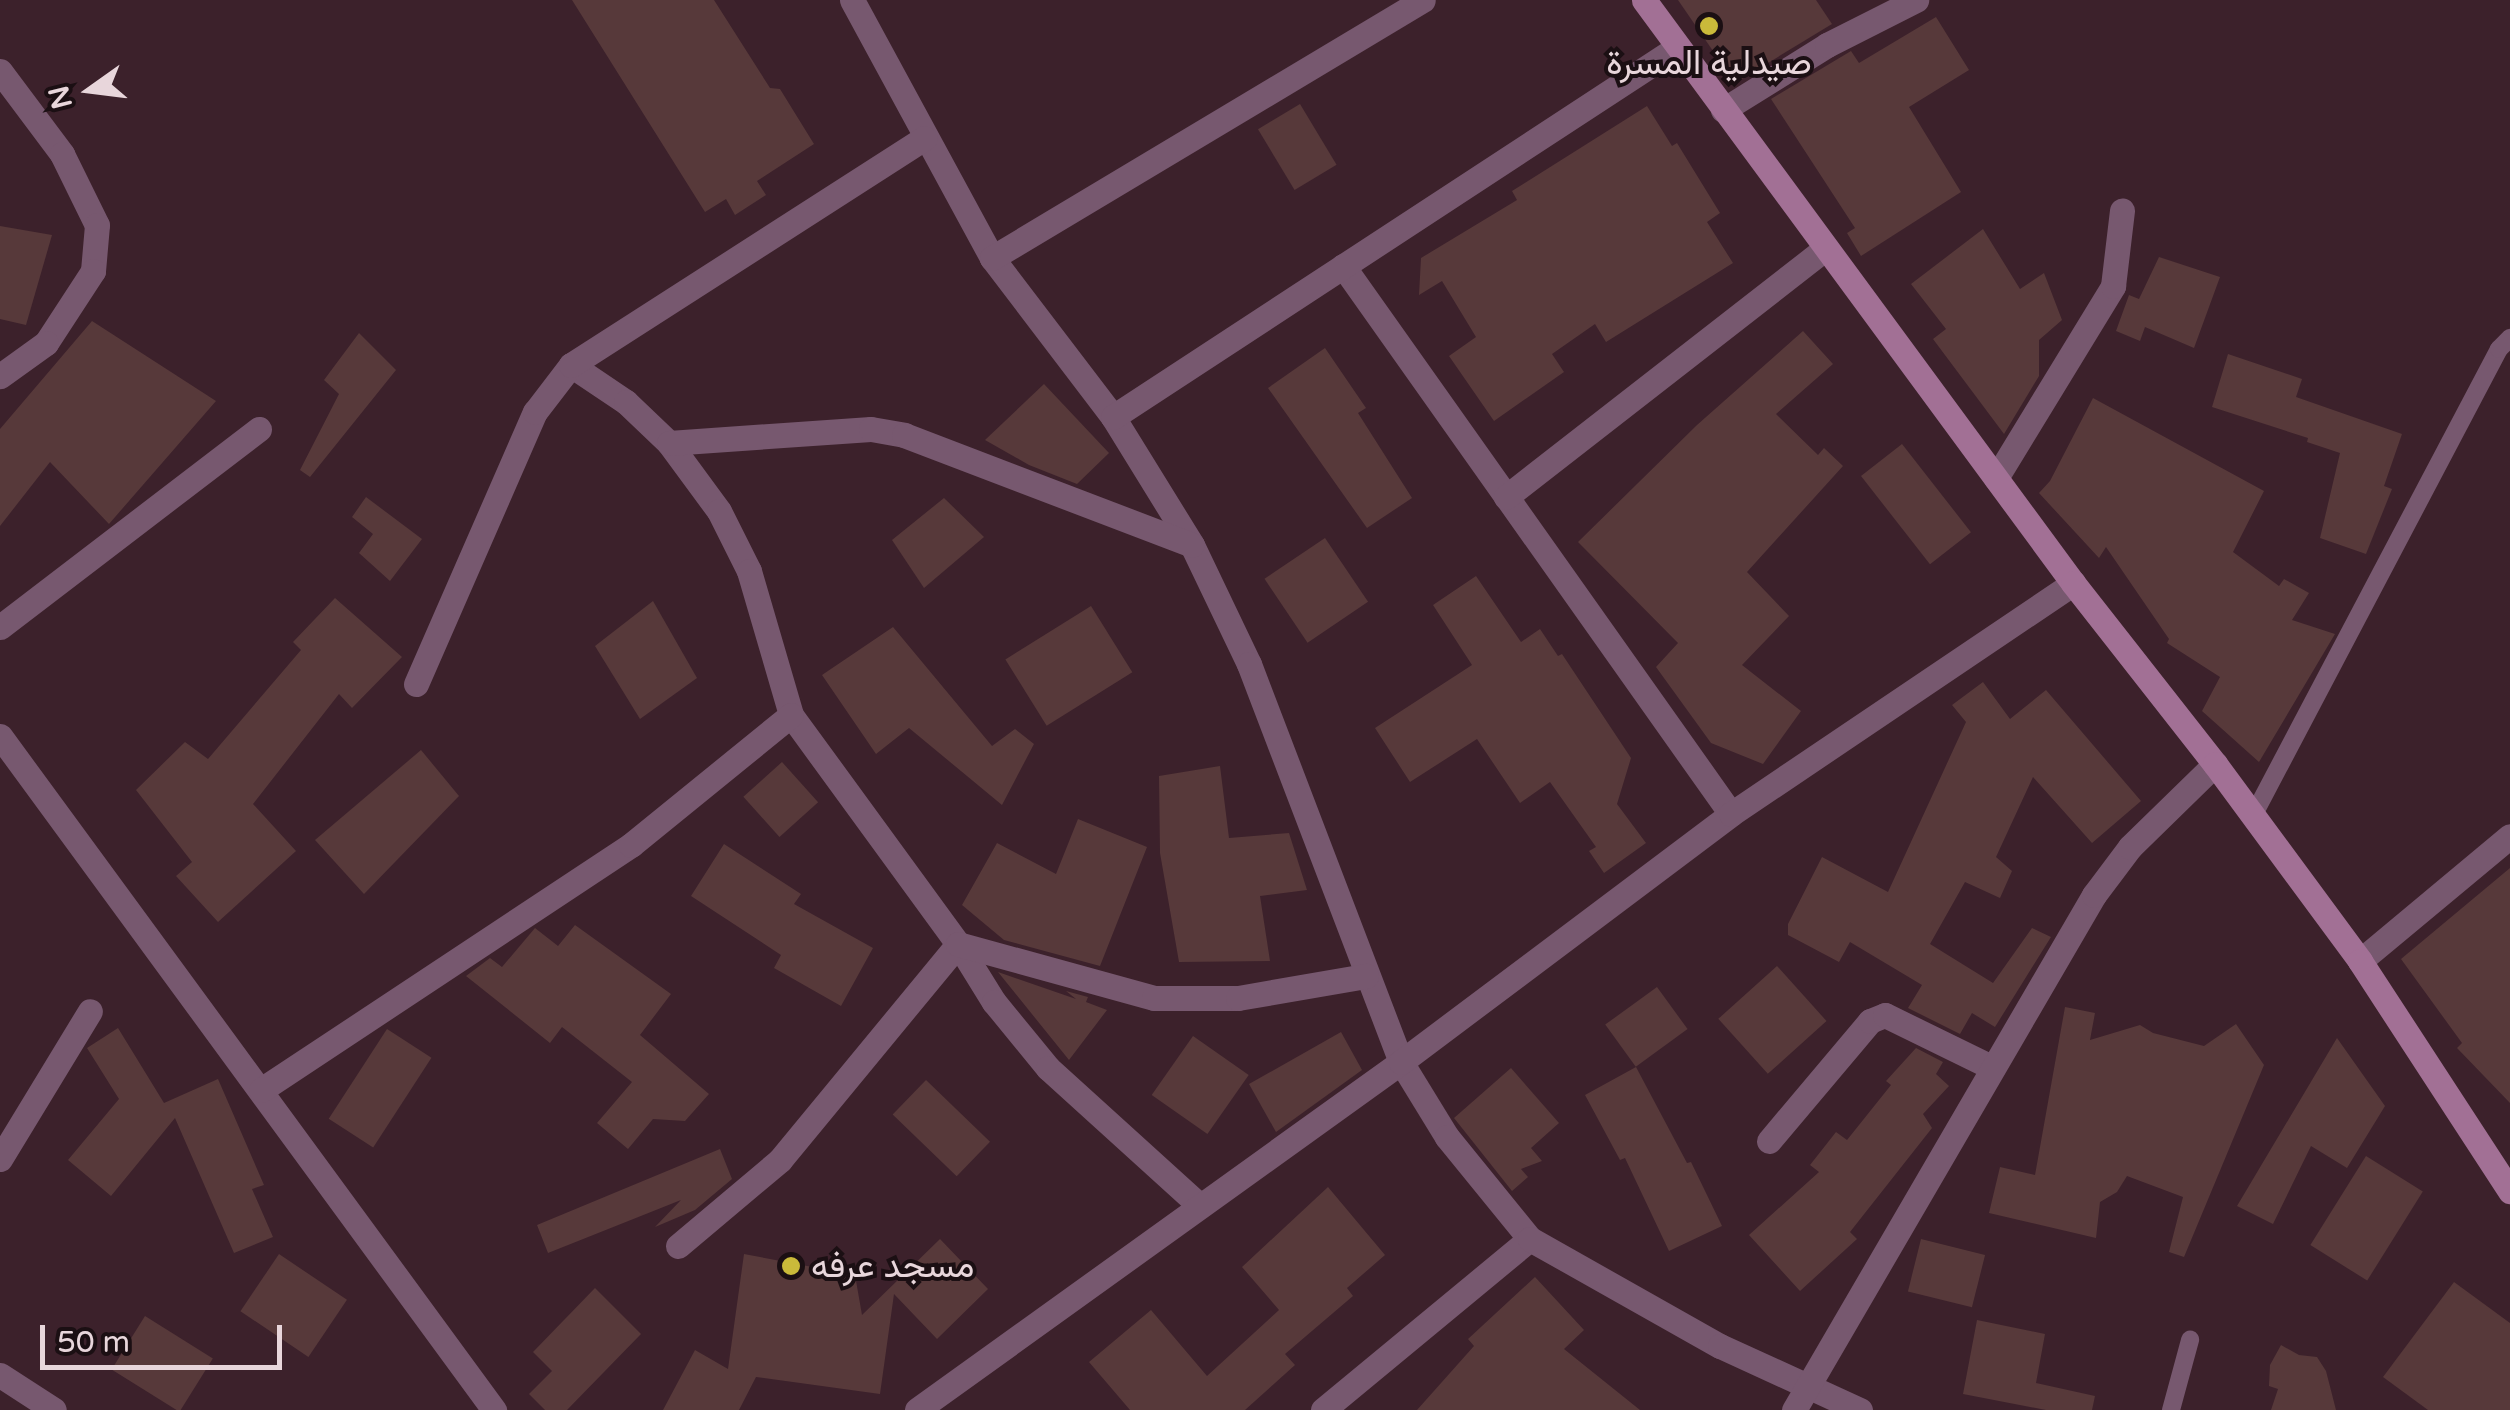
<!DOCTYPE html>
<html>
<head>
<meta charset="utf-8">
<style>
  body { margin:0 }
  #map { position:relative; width:2510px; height:1410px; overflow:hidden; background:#3c212b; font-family:"Varela Round",Vazirmatn,sans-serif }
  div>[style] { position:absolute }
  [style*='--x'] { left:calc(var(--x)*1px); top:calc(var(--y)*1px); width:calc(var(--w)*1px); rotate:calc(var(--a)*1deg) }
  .building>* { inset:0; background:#57393a; transform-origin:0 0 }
  .service>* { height:18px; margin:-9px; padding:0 9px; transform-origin:9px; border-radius:9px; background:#77586f }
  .minor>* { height:25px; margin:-12.5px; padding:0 12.5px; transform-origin:12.5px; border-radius:12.5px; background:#77586f }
  .secondary>* { height:25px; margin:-12.5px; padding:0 12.5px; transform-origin:12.5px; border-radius:12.5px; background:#a27095 }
  .dots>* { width:28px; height:28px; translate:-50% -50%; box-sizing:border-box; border:5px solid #1b0f13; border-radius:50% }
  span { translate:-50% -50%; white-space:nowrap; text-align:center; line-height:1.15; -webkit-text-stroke:8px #1b0f13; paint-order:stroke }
  .poi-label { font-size:35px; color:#e8d6db }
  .left { translate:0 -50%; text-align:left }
  .north { position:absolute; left:40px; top:40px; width:100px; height:100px; -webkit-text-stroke:8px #1b0f13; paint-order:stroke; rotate:256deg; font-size:28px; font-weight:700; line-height:40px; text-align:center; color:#e8d6db }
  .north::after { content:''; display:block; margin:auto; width:35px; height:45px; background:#e8d6db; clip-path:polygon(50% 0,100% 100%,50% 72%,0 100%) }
  .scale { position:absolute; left:40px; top:1325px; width:242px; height:45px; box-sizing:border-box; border:5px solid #e8d6db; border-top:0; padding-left:12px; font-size:30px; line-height:35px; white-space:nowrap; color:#e8d6db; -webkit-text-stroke:8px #1b0f13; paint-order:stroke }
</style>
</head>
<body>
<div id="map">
  <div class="building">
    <div style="clip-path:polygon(572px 0,714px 0,770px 88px,780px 89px,814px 144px,757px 181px,766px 195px,735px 215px,726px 199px,705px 212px)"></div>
    <div style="clip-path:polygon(1678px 0,1816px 0,1832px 24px,1735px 83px)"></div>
    <div style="clip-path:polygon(1936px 17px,1969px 70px,1909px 107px,1961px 192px,1861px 256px,1847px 233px,1855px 228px,1771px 99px,1851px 51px,1859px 63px)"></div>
    <div style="left:1300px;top:104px;width:71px;height:49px;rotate:59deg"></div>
    <div style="clip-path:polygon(1647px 106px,1672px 146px,1677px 143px,1720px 213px,1707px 222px,1733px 263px,1606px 342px,1595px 324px,1552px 354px,1564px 372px,1494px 421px,1449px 356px,1476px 337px,1442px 281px,1419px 295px,1421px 258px,1517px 200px,1512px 191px)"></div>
    <div style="clip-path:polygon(0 226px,52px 235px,26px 325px,0 319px)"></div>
    <div style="clip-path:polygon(1983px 229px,2020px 289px,2044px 273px,2062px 320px,2039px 340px,2039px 376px,2004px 434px,1933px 339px,1946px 329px,1911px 284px)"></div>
    <div style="clip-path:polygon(2159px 257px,2220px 277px,2194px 348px,2145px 327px,2140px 341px,2116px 331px,2129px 295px,2139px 299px)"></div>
    <div style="clip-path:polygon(92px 321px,216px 401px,109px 524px,50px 462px,0 526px,0 429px)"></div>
    <div style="clip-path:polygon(1803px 331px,1833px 364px,1776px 414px,1818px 455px,1824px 448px,1843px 466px,1747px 572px,1789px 616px,1742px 665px,1801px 711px,1763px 764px,1711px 743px,1656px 667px,1678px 643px,1578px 542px,1697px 425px)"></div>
    <div style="clip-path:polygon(359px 333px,396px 370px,310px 477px,300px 470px,339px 394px,324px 380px)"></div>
    <div style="clip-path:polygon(1325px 348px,1366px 408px,1358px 413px,1412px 498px,1367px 528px,1268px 388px)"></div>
    <div style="clip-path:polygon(2228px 354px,2302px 379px,2296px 397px,2402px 434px,2384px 486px,2392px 489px,2366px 554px,2320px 538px,2340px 453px,2307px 442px,2308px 438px,2212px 407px)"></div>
    <div style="clip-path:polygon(1044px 384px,1109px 453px,1077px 484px,1029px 465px,985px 440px)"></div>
    <div style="clip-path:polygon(2093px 398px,2264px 491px,2233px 552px,2279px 586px,2284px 579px,2309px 593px,2292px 620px,2335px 634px,2259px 762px,2202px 711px,2220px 677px,2167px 643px,2169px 639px,2106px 547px,2099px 558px,2039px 493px,2050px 481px)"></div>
    <div style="left:1902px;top:444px;width:112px;height:52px;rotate:52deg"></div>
    <div style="clip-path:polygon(366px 497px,422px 539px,390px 581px,359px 553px,373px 534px,352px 517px)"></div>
    <div style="clip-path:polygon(944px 498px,984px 537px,924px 588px,892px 540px)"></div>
    <div style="left:1325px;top:538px;width:77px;height:73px;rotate:56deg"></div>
    <div style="clip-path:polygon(1476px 576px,1521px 642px,1540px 629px,1558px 656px,1562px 654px,1631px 758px,1617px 804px,1646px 843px,1604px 873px,1589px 851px,1596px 847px,1550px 782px,1520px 803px,1477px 739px,1410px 782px,1375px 728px,1472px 665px,1433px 605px)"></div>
    <div style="clip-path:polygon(335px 598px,402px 657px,352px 708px,339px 694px,253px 804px,296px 851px,218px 922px,176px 876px,192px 862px,136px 790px,185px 742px,208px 759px,301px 650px,293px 642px)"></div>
    <div style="clip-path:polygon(653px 601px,697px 678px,640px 719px,595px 646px)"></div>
    <div style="left:1091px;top:606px;width:78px;height:101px;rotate:58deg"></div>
    <div style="clip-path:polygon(893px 627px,992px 746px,1015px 729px,1034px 744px,1002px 805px,909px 728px,876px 754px,822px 675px)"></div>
    <div style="clip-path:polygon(1983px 682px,2010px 719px,2046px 690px,2141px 801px,2092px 843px,2033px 777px,1996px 857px,2012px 871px,2000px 898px,1965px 882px,1930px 944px,1993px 983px,2032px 928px,2051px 937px,1995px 1027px,1972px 1013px,1960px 1034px,1908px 1008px,1922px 985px,1850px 942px,1839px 962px,1788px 935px,1788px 924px,1822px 857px,1888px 892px,1966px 722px,1952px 705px)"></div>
    <div style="clip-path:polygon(421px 750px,459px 796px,364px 894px,315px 840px)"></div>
    <div style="left:782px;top:762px;width:54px;height:52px;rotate:48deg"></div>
    <div style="clip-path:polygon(1220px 766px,1229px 838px,1289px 833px,1307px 890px,1260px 896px,1270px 961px,1179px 962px,1160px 853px,1159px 776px)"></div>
    <div style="clip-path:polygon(1078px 819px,1147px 847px,1100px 966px,1004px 940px,962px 905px,997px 843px,1056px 874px)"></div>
    <div style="clip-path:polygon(724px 844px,801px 894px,794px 904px,873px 948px,841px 1006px,774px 968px,781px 955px,691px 896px)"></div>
    <div style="clip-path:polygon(2510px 868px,2510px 1103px,2457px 1048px,2462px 1043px,2401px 959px)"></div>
    <div style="clip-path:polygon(575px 925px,671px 994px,640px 1035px,709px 1094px,685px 1121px,653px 1119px,628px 1149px,597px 1123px,632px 1082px,562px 1027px,550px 1043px,466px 976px,490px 958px,502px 967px,535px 928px,558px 946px)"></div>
    <div style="left:1777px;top:966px;width:74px;height:79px;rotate:48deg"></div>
    <div style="clip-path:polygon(998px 972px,1076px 999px,1066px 991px,1088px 997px,1086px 1002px,1107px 1010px,1069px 1060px)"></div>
    <div style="left:1657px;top:987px;width:52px;height:64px;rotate:54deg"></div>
    <div style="clip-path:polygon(2065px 1007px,2095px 1013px,2090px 1040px,2140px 1025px,2153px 1033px,2204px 1046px,2236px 1024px,2264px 1065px,2184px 1257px,2169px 1252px,2183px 1197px,2127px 1176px,2117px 1192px,2100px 1202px,2096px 1238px,1989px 1213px,2000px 1167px,2035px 1175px)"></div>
    <div style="clip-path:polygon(118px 1028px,164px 1103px,218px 1079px,264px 1185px,252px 1189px,273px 1237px,234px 1253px,175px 1118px,111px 1196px,68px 1160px,119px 1099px,87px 1048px)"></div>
    <div style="left:387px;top:1029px;width:53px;height:107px;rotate:33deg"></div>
    <div style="clip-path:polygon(1341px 1032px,1362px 1070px,1276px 1132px,1249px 1084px)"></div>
    <div style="left:1193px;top:1036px;width:68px;height:72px;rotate:35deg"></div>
    <div style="clip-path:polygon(2337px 1038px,2385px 1106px,2347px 1168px,2311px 1146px,2273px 1224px,2237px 1206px)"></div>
    <div style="clip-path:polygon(1916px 1048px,1943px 1062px,1936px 1074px,1949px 1086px,1923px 1114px,1932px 1128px,1850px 1232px,1857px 1239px,1800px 1291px,1749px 1235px,1819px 1172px,1810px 1165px,1836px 1132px,1847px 1140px,1891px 1085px,1886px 1081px)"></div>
    <div style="clip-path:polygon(1636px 1067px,1687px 1163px,1691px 1162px,1722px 1226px,1669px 1251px,1625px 1158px,1620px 1160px,1585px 1095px)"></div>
    <div style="clip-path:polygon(1511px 1068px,1559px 1123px,1531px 1148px,1542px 1161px,1521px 1169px,1528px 1177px,1512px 1191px,1454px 1118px)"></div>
    <div style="left:926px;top:1080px;width:89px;height:48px;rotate:44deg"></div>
    <div style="clip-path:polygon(720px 1149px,732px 1179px,695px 1210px,655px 1227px,681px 1200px,548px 1253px,537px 1225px)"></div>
    <div style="left:2366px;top:1156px;width:67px;height:105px;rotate:32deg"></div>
    <div style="clip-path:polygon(1328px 1187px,1385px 1255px,1347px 1288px,1353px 1296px,1285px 1354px,1295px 1365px,1245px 1410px,1130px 1410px,1089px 1362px,1151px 1310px,1207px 1376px,1279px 1310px,1242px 1267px)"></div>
    <div style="clip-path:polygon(940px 1239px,988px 1289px,937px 1339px,894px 1294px,880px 1394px,756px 1377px,739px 1410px,663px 1410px,695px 1350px,728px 1369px,744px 1254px,855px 1275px,862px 1315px)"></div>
    <div style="left:1921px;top:1239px;width:66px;height:54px;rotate:14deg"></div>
    <div style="left:279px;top:1254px;width:82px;height:69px;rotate:34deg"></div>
    <div style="clip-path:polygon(1535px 1277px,1584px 1330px,1564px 1349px,1640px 1410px,1417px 1410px,1474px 1346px,1468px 1339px)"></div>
    <div style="clip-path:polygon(2454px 1282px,2510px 1323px,2510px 1410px,2428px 1410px,2383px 1377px)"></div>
    <div style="clip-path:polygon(595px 1288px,641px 1334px,567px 1410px,545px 1410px,529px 1394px,552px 1371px,533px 1352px)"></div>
    <div style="left:145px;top:1316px;width:80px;height:63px;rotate:32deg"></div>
    <div style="clip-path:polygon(1977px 1320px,2045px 1334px,2036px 1383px,2095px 1396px,2092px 1410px,2046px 1410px,1963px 1394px)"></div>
    <div style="clip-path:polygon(2281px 1345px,2299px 1355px,2317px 1357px,2326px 1371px,2336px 1410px,2271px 1410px,2278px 1389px,2269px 1386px,2270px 1365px)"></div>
  </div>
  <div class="service">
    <div style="--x:2253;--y:816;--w:528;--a:-62.22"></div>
    <div style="--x:2499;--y:349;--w:16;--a:-45"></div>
    <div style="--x:2171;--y:1410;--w:73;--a:-74.8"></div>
  </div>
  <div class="minor">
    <div style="--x:852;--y:0;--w:294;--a:61.5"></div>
    <div style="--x:992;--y:258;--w:200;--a:52.7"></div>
    <div style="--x:1113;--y:417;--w:150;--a:58.3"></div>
    <div style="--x:1192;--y:545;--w:132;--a:64.4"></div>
    <div style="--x:1249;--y:664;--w:426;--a:69.1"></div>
    <div style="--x:1401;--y:1062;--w:88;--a:58.5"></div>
    <div style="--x:1447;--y:1137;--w:132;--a:50.9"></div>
    <div style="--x:0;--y:71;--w:104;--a:53.2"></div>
    <div style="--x:62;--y:154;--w:79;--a:63.8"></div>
    <div style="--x:97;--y:225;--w:46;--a:95"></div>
    <div style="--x:93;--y:271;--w:86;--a:123.1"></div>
    <div style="--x:46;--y:343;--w:57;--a:144.3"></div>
    <div style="--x:1723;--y:110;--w:123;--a:-32"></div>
    <div style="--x:1827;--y:45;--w:100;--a:-26.8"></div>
    <div style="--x:992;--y:258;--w:502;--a:-30.91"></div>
    <div style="--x:1343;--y:266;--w:671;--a:54.7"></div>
    <div style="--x:571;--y:365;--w:66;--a:33.9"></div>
    <div style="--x:626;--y:402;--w:59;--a:43.6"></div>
    <div style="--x:669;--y:443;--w:84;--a:53.7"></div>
    <div style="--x:719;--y:511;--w:67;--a:63.4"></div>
    <div style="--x:749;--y:571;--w:150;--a:73.7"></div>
    <div style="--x:791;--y:715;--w:283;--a:53.9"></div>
    <div style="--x:958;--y:944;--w:68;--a:58.2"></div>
    <div style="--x:994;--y:1002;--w:85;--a:50.7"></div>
    <div style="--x:1048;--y:1068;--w:205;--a:42.2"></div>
    <div style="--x:1113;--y:417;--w:675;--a:-33.22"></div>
    <div style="--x:669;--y:443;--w:202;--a:-4"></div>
    <div style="--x:871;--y:429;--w:34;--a:10"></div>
    <div style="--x:904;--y:435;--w:308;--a:20.9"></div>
    <div style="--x:1996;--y:478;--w:225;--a:-58.6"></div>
    <div style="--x:2113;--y:286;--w:76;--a:-83.2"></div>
    <div style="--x:1506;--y:497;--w:405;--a:-37.9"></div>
    <div style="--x:0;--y:627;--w:326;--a:-37.4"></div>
    <div style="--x:416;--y:684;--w:297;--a:-66.4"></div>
    <div style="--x:535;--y:412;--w:59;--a:-52.5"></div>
    <div style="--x:571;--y:365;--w:420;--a:-32.7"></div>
    <div style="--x:0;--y:736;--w:836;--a:53.76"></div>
    <div style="--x:2360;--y:961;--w:195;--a:-39.8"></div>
    <div style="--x:261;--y:1090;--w:444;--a:-33.5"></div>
    <div style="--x:631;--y:845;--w:206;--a:-39.1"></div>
    <div style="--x:1769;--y:1141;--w:157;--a:-49.9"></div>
    <div style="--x:1870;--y:1021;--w:16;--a:-22"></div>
    <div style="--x:1885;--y:1015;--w:120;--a:26.1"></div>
    <div style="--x:0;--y:1159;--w:173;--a:-58.7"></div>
    <div style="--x:678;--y:1246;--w:133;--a:-40.1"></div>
    <div style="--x:780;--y:1160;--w:280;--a:-50.5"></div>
    <div style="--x:958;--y:944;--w:203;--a:15.4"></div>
    <div style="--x:1154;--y:998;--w:84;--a:0"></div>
    <div style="--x:1238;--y:998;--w:130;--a:-9.8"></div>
    <div style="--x:0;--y:1375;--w:64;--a:32.9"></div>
    <div style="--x:917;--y:1410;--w:596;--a:-35.72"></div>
    <div style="--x:1401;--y:1062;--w:413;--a:-36.9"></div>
    <div style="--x:1731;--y:814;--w:413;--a:-34"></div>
    <div style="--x:1323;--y:1410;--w:268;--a:-39.6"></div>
    <div style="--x:1530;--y:1239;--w:218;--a:29.4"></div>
    <div style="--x:1720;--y:1346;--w:154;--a:24.6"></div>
    <div style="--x:1794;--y:1410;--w:596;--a:-59.78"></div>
    <div style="--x:2094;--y:895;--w:60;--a:-53.1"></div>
    <div style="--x:2130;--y:847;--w:119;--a:-44.3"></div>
  </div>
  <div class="secondary">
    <div style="--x:1644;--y:0;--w:724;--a:53.65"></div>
    <div style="--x:2073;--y:583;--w:230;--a:51.9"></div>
    <div style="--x:2215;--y:764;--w:245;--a:53.6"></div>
    <div style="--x:2360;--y:961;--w:275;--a:56.9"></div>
  </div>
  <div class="dots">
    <div style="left:1709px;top:26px;background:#caba3a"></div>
    <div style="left:791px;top:1266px;background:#caba3a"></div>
  </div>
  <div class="poi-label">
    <span style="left:1709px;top:63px">صيدلية المسرة</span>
    <span class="left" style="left:811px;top:1266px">مسجد عرفه</span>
  </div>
  <div class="north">N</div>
  <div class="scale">50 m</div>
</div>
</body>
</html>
